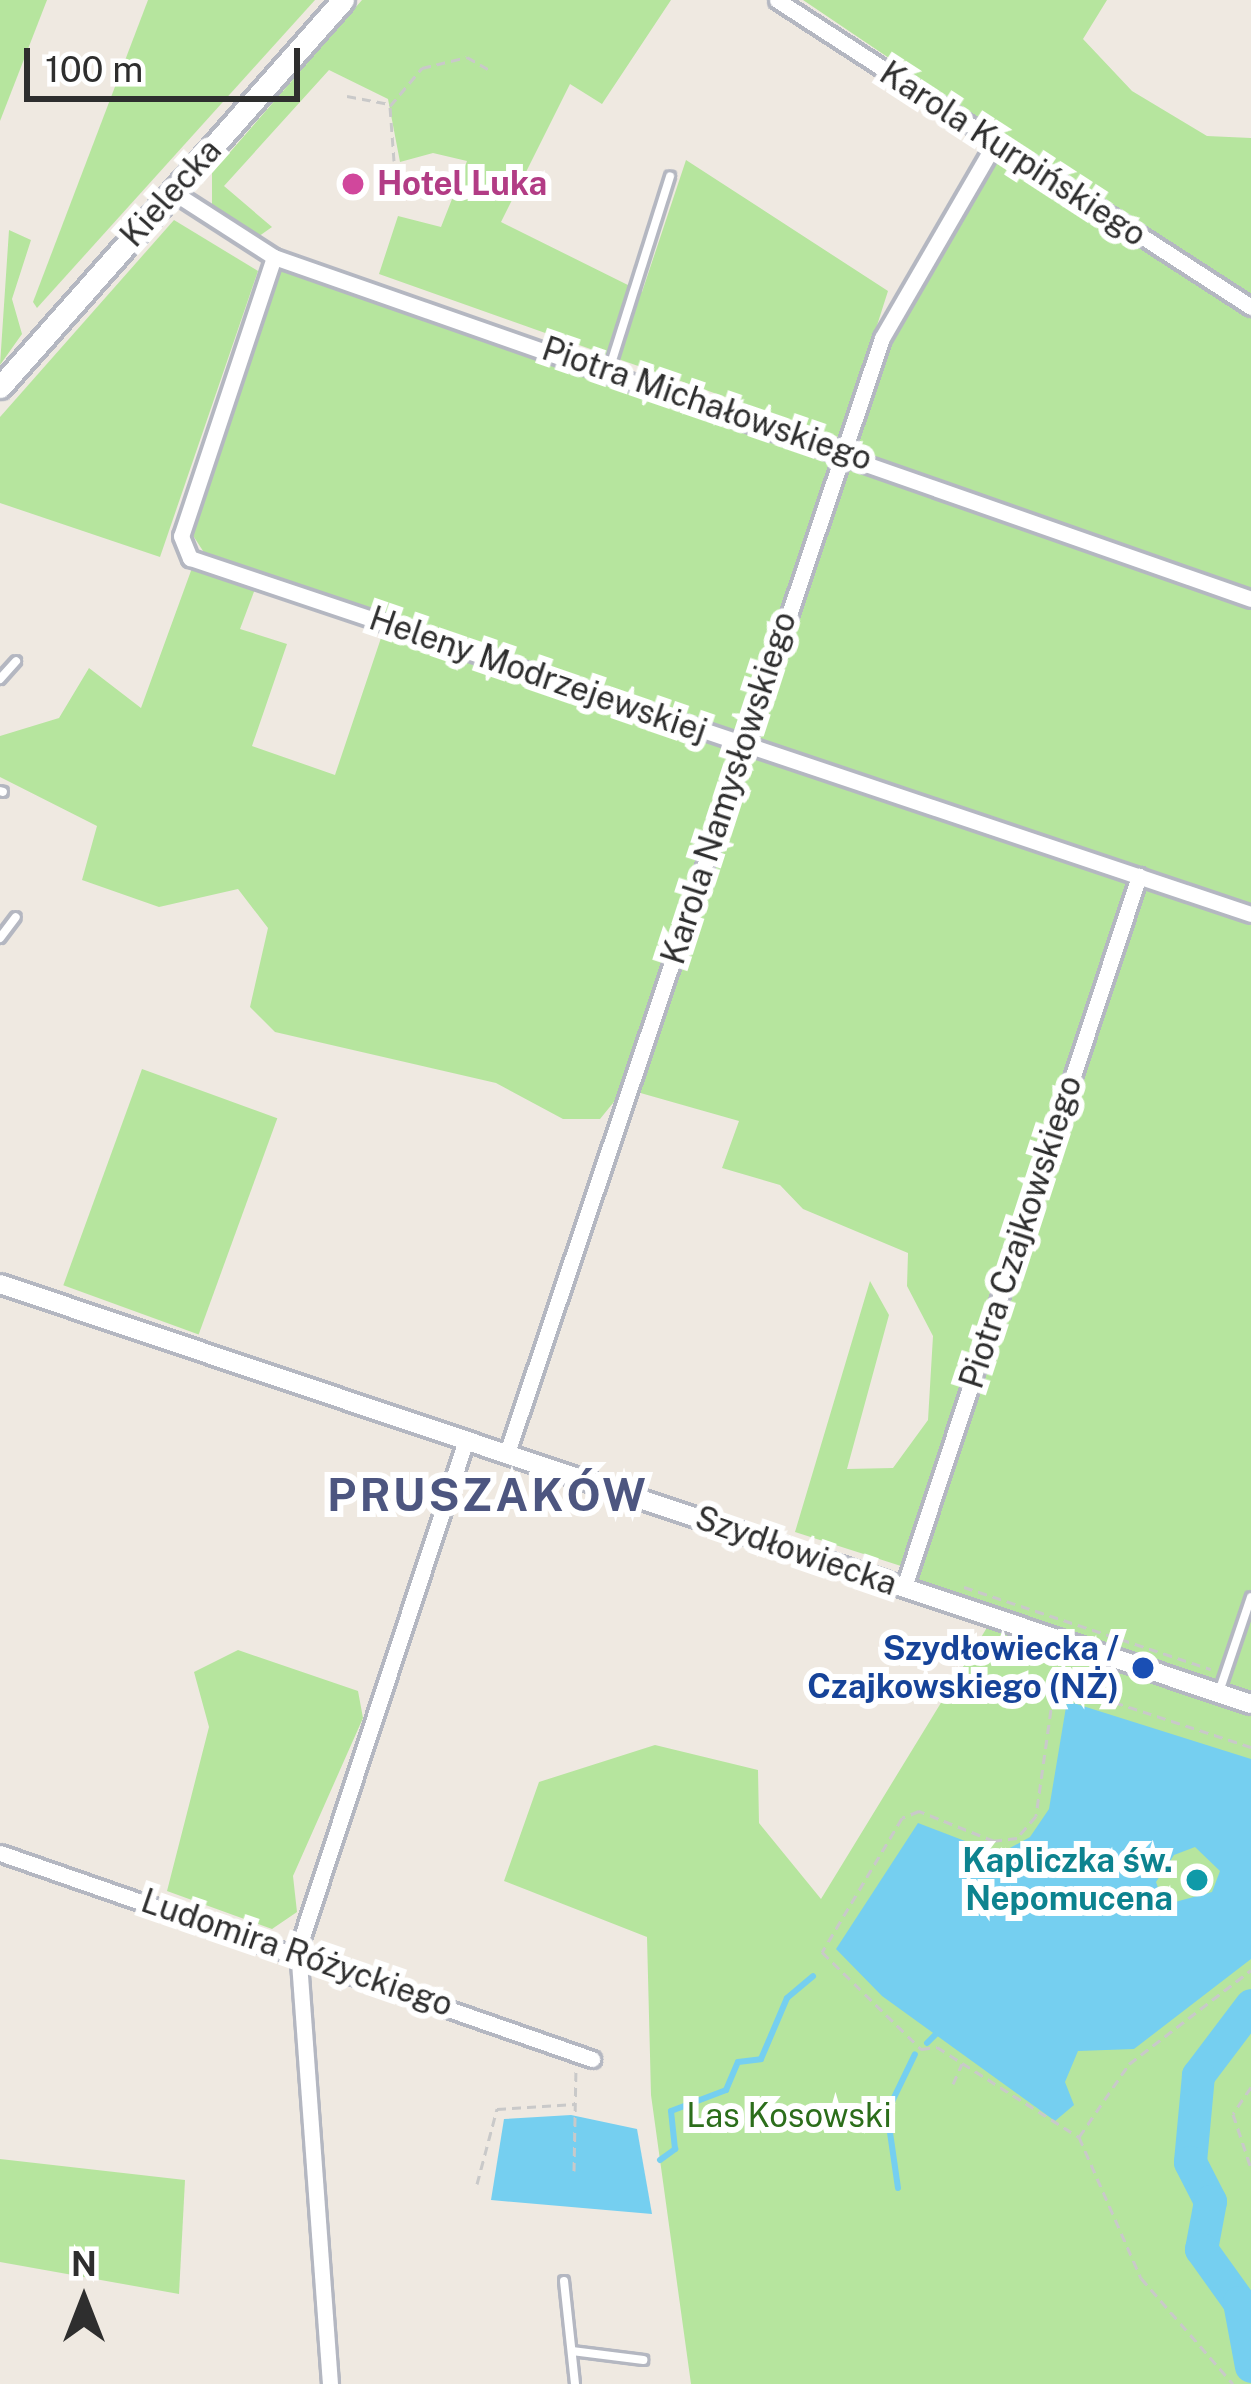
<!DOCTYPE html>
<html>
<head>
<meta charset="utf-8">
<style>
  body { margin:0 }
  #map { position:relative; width:1251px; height:2384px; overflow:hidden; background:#efe9e1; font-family:"Public Sans",sans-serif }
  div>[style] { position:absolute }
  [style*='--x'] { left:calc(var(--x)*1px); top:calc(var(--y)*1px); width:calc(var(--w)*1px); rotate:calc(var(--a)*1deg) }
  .green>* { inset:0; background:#b6e59e; transform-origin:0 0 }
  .water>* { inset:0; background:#75cff0 }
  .stream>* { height:6px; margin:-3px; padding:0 3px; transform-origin:3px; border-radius:3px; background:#75cff0 }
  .river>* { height:33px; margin:-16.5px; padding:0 16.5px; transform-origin:16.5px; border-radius:16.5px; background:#75cff0 }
  .path>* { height:3px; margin-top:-1.5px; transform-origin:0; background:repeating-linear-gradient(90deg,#c9c9c9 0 9px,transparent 0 15px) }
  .roads { filter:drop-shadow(3px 0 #b4b7c1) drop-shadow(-3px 0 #b4b7c1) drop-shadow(0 3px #b4b7c1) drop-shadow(0 -3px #b4b7c1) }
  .service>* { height:8px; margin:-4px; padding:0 4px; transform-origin:4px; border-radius:4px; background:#fff }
  .minor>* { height:15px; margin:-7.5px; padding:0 7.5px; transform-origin:7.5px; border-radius:7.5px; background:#fff }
  .tertiary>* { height:18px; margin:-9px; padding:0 9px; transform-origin:9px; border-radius:9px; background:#fff }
  .secondary>* { height:21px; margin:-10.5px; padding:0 10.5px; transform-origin:10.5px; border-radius:10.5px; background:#fff }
  .dots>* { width:33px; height:33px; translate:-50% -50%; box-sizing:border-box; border:6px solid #fff; border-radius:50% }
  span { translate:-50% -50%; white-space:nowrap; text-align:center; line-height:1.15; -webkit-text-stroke:12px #fff; paint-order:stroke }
  .street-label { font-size:33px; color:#2e2e2e }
  .hotel-label { font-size:33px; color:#b23c85; font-weight:700 }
  .left { translate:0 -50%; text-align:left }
  .transit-label { font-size:33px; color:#164399; font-weight:700 }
  .right { translate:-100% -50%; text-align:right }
  .culture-label { font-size:33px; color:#0d838f; font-weight:700 }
  .park-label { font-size:33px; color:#2c6e1b }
  .district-label { font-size:45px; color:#4d5680; font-weight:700; letter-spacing:3px }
  .north { position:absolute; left:24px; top:2240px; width:120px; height:120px; -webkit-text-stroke:9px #fff; paint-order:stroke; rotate:0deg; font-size:33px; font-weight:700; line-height:48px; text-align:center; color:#2e2e2e }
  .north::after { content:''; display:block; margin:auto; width:42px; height:54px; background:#2e2e2e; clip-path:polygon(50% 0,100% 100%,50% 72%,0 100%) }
  .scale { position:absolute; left:24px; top:48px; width:276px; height:54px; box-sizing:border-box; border:6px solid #2e2e2e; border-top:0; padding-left:15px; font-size:36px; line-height:42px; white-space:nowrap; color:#2e2e2e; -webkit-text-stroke:9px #fff; paint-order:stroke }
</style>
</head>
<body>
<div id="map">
  <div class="green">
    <div style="clip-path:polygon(0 0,47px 0,0 121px)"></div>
    <div style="clip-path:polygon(148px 0,315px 0,37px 308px,33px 302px)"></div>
    <div style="clip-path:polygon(362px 0,671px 0,602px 104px,570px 84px,501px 222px,642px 292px,686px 160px,888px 291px,841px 438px,379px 274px,398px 216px,441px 227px,467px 161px,433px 153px,400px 162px,388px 99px,329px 70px,224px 186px,272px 227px,255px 239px,212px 208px,212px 173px)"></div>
    <div style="clip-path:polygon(803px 0,1107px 0,1083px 39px,1132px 91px,1207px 136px,1251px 138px,1251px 2384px,691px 2384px,651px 2095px,647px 1937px,504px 1881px,539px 1782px,655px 1745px,758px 1770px,759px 1823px,821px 1899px,991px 1621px,907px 1593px,1148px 876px,759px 743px,900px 307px,1012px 141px)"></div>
    <div style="clip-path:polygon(174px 220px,258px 271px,160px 557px,0 503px,0 417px)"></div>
    <div style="clip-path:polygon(9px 230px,31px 240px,12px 299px,22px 334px,0 365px)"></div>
    <div style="clip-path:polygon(278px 263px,834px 458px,738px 731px,205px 554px,192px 534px)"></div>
    <div style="clip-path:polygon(192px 568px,255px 589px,240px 629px,287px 644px,252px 746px,335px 775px,382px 635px,733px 748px,622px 1092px,600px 1119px,563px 1119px,496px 1083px,275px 1032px,250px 1007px,268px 928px,238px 889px,159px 907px,82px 880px,97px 826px,0 777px,0 736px,59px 718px,89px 668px,141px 708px)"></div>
    <div style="clip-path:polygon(745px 753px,1129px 880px,901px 1566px,795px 1532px,870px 1281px,889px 1315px,847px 1469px,893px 1468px,928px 1420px,933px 1336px,907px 1286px,908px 1253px,803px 1209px,780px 1185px,722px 1168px,739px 1121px,637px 1092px)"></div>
    <div style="left:142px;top:1069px;width:144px;height:230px;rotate:20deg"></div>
    <div style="clip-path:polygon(238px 1650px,358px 1691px,363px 1718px,293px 1876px,297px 1912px,272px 1929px,167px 1891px,209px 1727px,194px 1672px)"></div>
    <div style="clip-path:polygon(0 2159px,185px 2180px,179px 2294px,0 2262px)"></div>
  </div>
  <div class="water">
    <div style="clip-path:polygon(evenodd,1067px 1701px,1251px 1759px,1251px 1959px,1134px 2049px,1078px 2051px,1065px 2082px,1074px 2105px,1055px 2121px,882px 1996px,836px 1949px,918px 1823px,999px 1854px,1030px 1837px,1049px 1809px,1067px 1701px,1195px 1847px,1220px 1871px,1212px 1892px,1164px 1905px,1156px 1882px,1174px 1855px,1195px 1847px)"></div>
    <div style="clip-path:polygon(504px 2119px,571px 2115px,637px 2129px,652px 2214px,491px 2200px)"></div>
  </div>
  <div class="stream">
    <div style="--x:927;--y:2043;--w:14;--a:-45"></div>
    <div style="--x:660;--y:2160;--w:19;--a:-36"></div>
    <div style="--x:675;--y:2149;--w:38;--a:-96"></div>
    <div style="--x:671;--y:2111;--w:59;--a:-20.9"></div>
    <div style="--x:726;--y:2090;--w:30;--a:-67"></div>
    <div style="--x:738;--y:2062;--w:23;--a:-7"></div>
    <div style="--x:761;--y:2059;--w:66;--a:-66.9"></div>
    <div style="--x:787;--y:1998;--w:34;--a:-40"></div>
    <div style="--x:898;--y:2188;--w:77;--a:-98.2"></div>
    <div style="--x:887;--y:2112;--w:64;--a:-64.2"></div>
  </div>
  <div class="river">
    <div style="--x:1251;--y:2005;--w:88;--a:127.1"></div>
    <div style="--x:1198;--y:2075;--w:87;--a:95.3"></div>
    <div style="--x:1190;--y:2162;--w:44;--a:62.9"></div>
    <div style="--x:1210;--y:2201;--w:49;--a:100.6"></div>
    <div style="--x:1201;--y:2249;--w:65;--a:54.4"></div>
    <div style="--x:1239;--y:2302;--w:65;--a:79.4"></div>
  </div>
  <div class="path">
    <div style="--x:347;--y:96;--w:43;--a:10.8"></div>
    <div style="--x:394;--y:161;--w:55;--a:-94.2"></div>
    <div style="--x:390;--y:106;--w:50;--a:-49.9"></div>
    <div style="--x:422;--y:68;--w:46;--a:-13.7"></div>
    <div style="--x:467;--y:57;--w:28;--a:30"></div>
    <div style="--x:964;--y:1587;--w:260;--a:18.4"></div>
    <div style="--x:1251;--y:1747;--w:195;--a:-161.8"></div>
    <div style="--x:1066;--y:1686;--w:16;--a:145"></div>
    <div style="--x:1053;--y:1695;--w:122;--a:98"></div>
    <div style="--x:1036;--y:1816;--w:29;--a:131"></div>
    <div style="--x:1017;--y:1838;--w:23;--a:173"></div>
    <div style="--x:994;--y:1841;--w:81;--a:-158.2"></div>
    <div style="--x:919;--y:1811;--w:18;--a:158"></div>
    <div style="--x:902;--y:1818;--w:156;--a:120.8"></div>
    <div style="--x:822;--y:1952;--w:139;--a:44.4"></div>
    <div style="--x:921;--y:2049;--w:16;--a:-7"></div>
    <div style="--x:937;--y:2047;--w:168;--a:32.4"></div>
    <div style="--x:1079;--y:2137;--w:88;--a:-55.6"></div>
    <div style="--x:1129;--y:2064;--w:154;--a:-37.6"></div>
    <div style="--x:953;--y:2084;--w:22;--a:-66"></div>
    <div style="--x:1251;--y:2087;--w:32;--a:124"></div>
    <div style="--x:1233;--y:2114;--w:57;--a:71.6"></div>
    <div style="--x:1079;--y:2137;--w:154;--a:66.3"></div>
    <div style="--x:1141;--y:2278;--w:140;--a:49"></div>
    <div style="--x:574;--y:2171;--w:101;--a:-88.9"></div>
    <div style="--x:477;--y:2184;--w:78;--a:-75.1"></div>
    <div style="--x:497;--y:2109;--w:78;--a:-3.7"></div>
  </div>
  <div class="roads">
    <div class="service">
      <div style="--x:609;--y:370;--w:203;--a:-72.5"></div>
      <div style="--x:0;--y:679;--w:24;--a:-48"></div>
      <div style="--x:0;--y:791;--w:3;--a:18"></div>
      <div style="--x:0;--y:938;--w:26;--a:-53"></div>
      <div style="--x:1219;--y:1692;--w:100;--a:-71.4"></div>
      <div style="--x:564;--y:2281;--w:104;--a:83.9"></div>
      <div style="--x:572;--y:2351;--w:72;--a:7.2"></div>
    </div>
    <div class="minor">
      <div style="--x:777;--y:0;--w:565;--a:32.93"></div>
      <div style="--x:173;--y:192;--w:120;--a:32.8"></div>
      <div style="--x:274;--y:257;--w:1035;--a:19.29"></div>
      <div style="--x:274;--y:257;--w:294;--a:108.4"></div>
      <div style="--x:181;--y:536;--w:24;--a:68"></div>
      <div style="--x:190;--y:558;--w:1119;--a:18.55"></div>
      <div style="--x:507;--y:1453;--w:1176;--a:-71.41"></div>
      <div style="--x:882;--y:338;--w:225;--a:-59.9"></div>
      <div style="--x:904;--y:1587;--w:749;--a:-71.71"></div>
      <div style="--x:0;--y:1853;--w:627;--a:19.19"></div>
      <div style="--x:330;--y:2384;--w:436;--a:-94.2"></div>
      <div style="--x:298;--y:1949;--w:536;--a:-71.73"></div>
    </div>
    <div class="tertiary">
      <div style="--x:0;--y:1284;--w:1320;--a:18.56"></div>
    </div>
    <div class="secondary">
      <div style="--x:0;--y:387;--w:517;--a:-48.45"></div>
    </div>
  </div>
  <div class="dots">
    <div style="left:353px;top:184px;background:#d1479c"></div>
    <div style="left:1143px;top:1668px;background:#1a4fb4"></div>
    <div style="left:1197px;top:1880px;background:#0f9aa8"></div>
  </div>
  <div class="street-label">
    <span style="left:1013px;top:154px;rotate:33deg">Karola Kurpińskiego</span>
    <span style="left:171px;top:193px;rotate:-48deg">Kielecka</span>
    <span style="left:707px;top:404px;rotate:19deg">Piotra Michałowskiego</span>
    <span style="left:538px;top:675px;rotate:19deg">Heleny Modrzejewskiej</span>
    <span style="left:729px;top:788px;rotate:-72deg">Karola Namysłowskiego</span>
    <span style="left:1021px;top:1232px;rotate:-72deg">Piotra Czajkowskiego</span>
    <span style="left:796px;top:1551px;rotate:19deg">Szydłowiecka</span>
    <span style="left:297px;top:1953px;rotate:19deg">Ludomira Różyckiego</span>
  </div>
  <div class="hotel-label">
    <span class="left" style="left:377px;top:184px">Hotel Luka</span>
  </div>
  <div class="transit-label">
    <span class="right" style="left:1119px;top:1668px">Szydłowiecka /<br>Czajkowskiego (NŻ)</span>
  </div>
  <div class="culture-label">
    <span class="right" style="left:1173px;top:1880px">Kapliczka św.<br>Nepomucena</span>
  </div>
  <div class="park-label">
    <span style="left:789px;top:2116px">Las Kosowski</span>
  </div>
  <div class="district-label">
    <span style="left:488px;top:1495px">PRUSZAKÓW</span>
  </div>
  <div class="north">N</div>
  <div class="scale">100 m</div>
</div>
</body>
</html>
